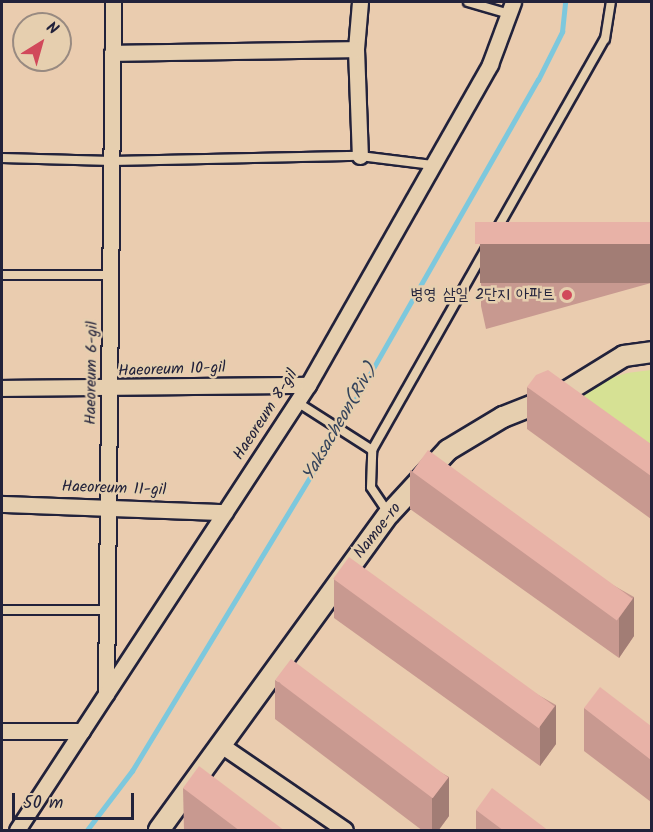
<!DOCTYPE html>
<html>
<head>
<meta charset="utf-8">
<style>
  body { margin:0 }
  #map { position:relative; width:653px; height:832px; overflow:hidden; background:#eaccaf; font-family:Kalam,"Poor Story",sans-serif }
  div>[style] { position:absolute }
  [style*='--x'] { left:calc(var(--x)*1px); top:calc(var(--y)*1px); width:calc(var(--w)*1px); rotate:calc(var(--a)*1deg) }
  .green>* { inset:0; background:#d6e194 }
  .stream>* { height:4.5px; margin:-2.25px; padding:0 2.25px; transform-origin:2.25px; border-radius:2.25px; background:#7dc8dd }
  .roads { filter:drop-shadow(2px 0 #22223b) drop-shadow(-2px 0 #22223b) drop-shadow(0 2px #22223b) drop-shadow(0 -2px #22223b) }
  .service>* { height:8px; margin:-4px; padding:0 4px; transform-origin:4px; border-radius:4px; background:#e6cfaf }
  .minor>* { height:15px; margin:-7.5px; padding:0 7.5px; transform-origin:7.5px; border-radius:7.5px; background:#e6cfaf }
  .tertiary>* { height:20px; margin:-10px; padding:0 10px; transform-origin:10px; border-radius:10px; background:#e6cfaf }
  .wall>* { inset:0; background:#c89990 }
  .shaded-wall>* { inset:0; background:#a27d75; transform-origin:0 0 }
  .building>* { inset:0; background:#e8b2a7; transform-origin:0 0 }
  .dots>* { width:16px; height:16px; translate:-50% -50%; box-sizing:border-box; border:3px solid #e6cfaf; border-radius:50% }
  span { translate:-50% -50%; white-space:nowrap; text-align:center; line-height:1.15; -webkit-text-stroke:5px #e6cfaf; paint-order:stroke }
  .poi-label { font-size:16px; color:#22223b }
  .right { translate:-100% -50%; text-align:right }
  .street-label { font-size:16px; color:#22223b }
  .water-label { font-size:18px; color:#34435b; font-style:italic }
  .frame { position:absolute; inset:0; border:3px solid #22223b; pointer-events:none }
  .north { position:absolute; left:12px; top:12px; width:60px; height:60px; box-sizing:border-box; background:#e6cfaf; border:2px solid #988a81; border-radius:50%; rotate:37deg; font-size:16px; font-weight:700; line-height:24px; text-align:center; color:#22223b }
  .north::after { content:''; display:block; margin:auto; width:21px; height:27px; background:#d1495b; clip-path:polygon(50% 0,100% 100%,50% 72%,0 100%) }
  .scale { position:absolute; left:12px; top:793px; width:122px; height:27px; box-sizing:border-box; border:3px solid #22223b; border-top:0; padding-left:8px; font-size:18px; line-height:21px; white-space:nowrap; color:#22223b; -webkit-text-stroke:4px #e6cfaf; paint-order:stroke }
</style>
</head>
<body>
<div id="map">
  <div class="green">
    <div style="clip-path:polygon(651px 370px,651px 463px,564px 393px,627px 373px)"></div>
  </div>
  <div class="stream">
    <div style="--x:87;--y:830;--w:74;--a:-52.7"></div>
    <div style="--x:132;--y:771;--w:374;--a:-58.8"></div>
    <div style="--x:326;--y:451;--w:427;--a:-60.3"></div>
    <div style="--x:538;--y:80;--w:54;--a:-63.4"></div>
    <div style="--x:562;--y:32;--w:30;--a:-84"></div>
  </div>
  <div class="roads">
    <div class="service">
      <div style="--x:468;--y:2;--w:43;--a:16.3"></div>
      <div style="--x:2;--y:158;--w:110;--a:1.6"></div>
      <div style="--x:112;--y:161;--w:248;--a:-1.2"></div>
      <div style="--x:360;--y:156;--w:73;--a:7.1"></div>
      <div style="--x:2;--y:275;--w:109;--a:0"></div>
      <div style="--x:297;--y:402;--w:89;--a:32.6"></div>
      <div style="--x:389;--y:514;--w:32;--a:-124"></div>
      <div style="--x:371;--y:487;--w:37;--a:-88"></div>
      <div style="--x:372;--y:450;--w:472;--a:-60.5"></div>
      <div style="--x:605;--y:39;--w:37;--a:-81"></div>
      <div style="--x:2;--y:610;--w:105;--a:0"></div>
    </div>
    <div class="minor">
      <div style="--x:360;--y:2;--w:47;--a:94.9"></div>
      <div style="--x:356;--y:49;--w:107;--a:87.9"></div>
      <div style="--x:112;--y:53;--w:244;--a:-0.9"></div>
      <div style="--x:2;--y:388;--w:306;--a:-0.6"></div>
      <div style="--x:2;--y:504;--w:223;--a:2.1"></div>
      <div style="--x:106;--y:694;--w:692;--a:-89.42"></div>
      <div style="--x:2;--y:731;--w:80;--a:0"></div>
      <div style="--x:221;--y:745;--w:150;--a:34.4"></div>
      <div style="--x:17;--y:830;--w:532;--a:-56.82"></div>
      <div style="--x:308;--y:385;--w:369;--a:-60.4"></div>
      <div style="--x:490;--y:64;--w:66;--a:-69.6"></div>
    </div>
    <div class="tertiary">
      <div style="--x:159;--y:830;--w:391;--a:-54"></div>
      <div style="--x:389;--y:514;--w:87;--a:-47.3"></div>
      <div style="--x:448;--y:450;--w:64;--a:-31"></div>
      <div style="--x:503;--y:417;--w:66;--a:-21.5"></div>
      <div style="--x:564;--y:393;--w:70;--a:-31.7"></div>
      <div style="--x:624;--y:356;--w:28;--a:-8"></div>
    </div>
  </div>
  <div class="wall">
    <div style="clip-path:polygon(651px 222px,651px 283px,486px 329px,481px 306px,481px 267px)"></div>
    <div style="clip-path:polygon(527px 387px,651px 444px,651px 519px,527px 429px)"></div>
    <div style="clip-path:polygon(410px 470px,634px 597px,634px 636px,619px 658px,410px 509px)"></div>
    <div style="clip-path:polygon(334px 579px,556px 705px,556px 744px,540px 766px,334px 618px)"></div>
    <div style="clip-path:polygon(275px 680px,449px 777px,449px 816px,438px 831px,423px 831px,275px 719px)"></div>
    <div style="clip-path:polygon(584px 708px,651px 726px,651px 802px,584px 751px)"></div>
    <div style="clip-path:polygon(183px 788px,285px 831px,184px 831px)"></div>
    <div style="clip-path:polygon(476px 810px,549px 831px,476px 831px)"></div>
  </div>
  <div class="shaded-wall">
    <div style="left:651px;top:244px;width:39px;height:171px;rotate:90deg"></div>
    <div style="clip-path:polygon(634px 597px,634px 636px,619px 658px,619px 618px)"></div>
    <div style="clip-path:polygon(556px 705px,556px 744px,540px 766px,540px 726px)"></div>
    <div style="clip-path:polygon(449px 777px,449px 816px,438px 831px,432px 831px,432px 798px)"></div>
  </div>
  <div class="building">
    <div style="left:651px;top:222px;width:22px;height:176px;rotate:90deg"></div>
    <div style="clip-path:polygon(548px 370px,651px 444px,651px 476px,527px 387px,536px 375px)"></div>
    <div style="left:428px;top:450px;width:253px;height:27px;rotate:36deg"></div>
    <div style="left:349px;top:557px;width:254px;height:27px;rotate:36deg"></div>
    <div style="left:291px;top:659px;width:197px;height:26px;rotate:37deg"></div>
    <div style="clip-path:polygon(600px 687px,651px 726px,651px 760px,584px 708px)"></div>
    <div style="clip-path:polygon(199px 766px,285px 831px,240px 831px,183px 788px)"></div>
    <div style="clip-path:polygon(492px 788px,549px 831px,504px 831px,476px 810px)"></div>
  </div>
  <div class="dots">
    <div style="left:567px;top:295px;background:#d1495b"></div>
  </div>
  <div class="poi-label">
    <span class="right" style="left:555px;top:295px">병영 삼일 2단지 아파트</span>
  </div>
  <div class="street-label">
    <span style="left:172px;top:370px;rotate:-2deg">Haeoreum 10-gil</span>
    <span style="left:92px;top:373px;rotate:-89deg">Haeoreum 6-gil</span>
    <span style="left:266px;top:415px;rotate:-57deg">Haeoreum 8-gil</span>
    <span style="left:114px;top:489px;rotate:2deg">Haeoreum 11-gil</span>
    <span style="left:378px;top:531px;rotate:-52deg">Namoe-ro</span>
  </div>
  <div class="water-label">
    <span style="left:341px;top:423px;rotate:-60deg">Yaksacheon(Riv.)</span>
  </div>
  <div class="frame"></div>
  <div class="north">N</div>
  <div class="scale">50 m</div>
</div>
</body>
</html>
